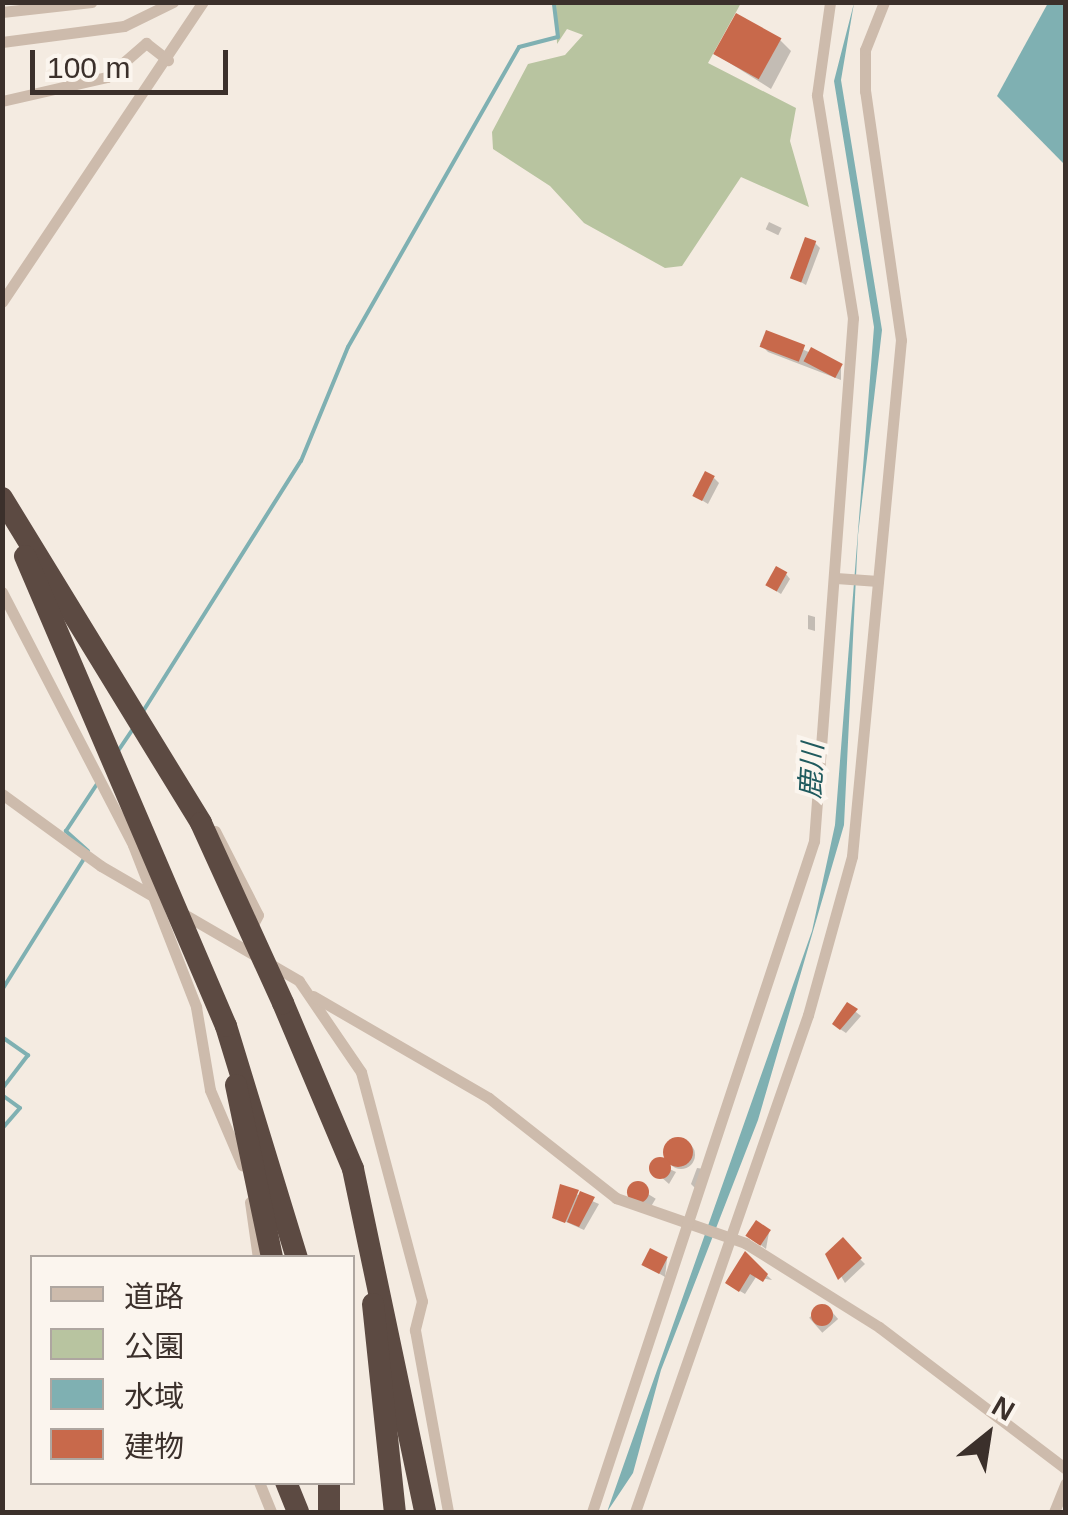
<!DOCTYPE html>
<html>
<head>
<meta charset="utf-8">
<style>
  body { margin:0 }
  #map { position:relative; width:1068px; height:1515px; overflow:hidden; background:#f4ebe1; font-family:Helvetica,"Noto Sans JP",sans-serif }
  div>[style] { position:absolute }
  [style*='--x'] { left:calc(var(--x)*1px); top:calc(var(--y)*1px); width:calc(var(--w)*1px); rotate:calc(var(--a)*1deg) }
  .green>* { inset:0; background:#b8c4a0 }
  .water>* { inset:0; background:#7fb0b2 }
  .shadow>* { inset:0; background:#0003; transform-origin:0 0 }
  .round { border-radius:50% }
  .stream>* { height:4px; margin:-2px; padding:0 2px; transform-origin:2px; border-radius:2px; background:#7fb0b2 }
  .building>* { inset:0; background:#c8694b; transform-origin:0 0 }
  .street>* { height:11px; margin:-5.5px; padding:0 5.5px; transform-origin:5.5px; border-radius:5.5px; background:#cdbbac }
  .highway>* { height:22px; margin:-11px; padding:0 11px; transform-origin:11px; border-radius:11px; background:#5c4a42 }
  .highway-bridge>* { height:22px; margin:-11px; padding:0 11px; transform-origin:11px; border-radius:11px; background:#5c4a42 }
  span { translate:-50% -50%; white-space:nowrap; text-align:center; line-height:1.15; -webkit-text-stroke:8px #fbf5ee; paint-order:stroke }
  .water-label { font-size:28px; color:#1f5a5e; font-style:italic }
  .frame { position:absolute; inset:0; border:5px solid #3b302b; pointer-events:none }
  .legend { position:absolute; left:30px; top:1255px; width:325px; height:230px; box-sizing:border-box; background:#fbf5ee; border:2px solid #aea6a0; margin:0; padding:12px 18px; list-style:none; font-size:30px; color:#3b302b }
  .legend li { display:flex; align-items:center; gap:20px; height:50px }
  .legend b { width:50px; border:2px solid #aea6a0 }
  .north { position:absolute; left:938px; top:1385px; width:100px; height:100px; -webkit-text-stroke:8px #fbf5ee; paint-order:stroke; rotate:30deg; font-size:28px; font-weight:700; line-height:40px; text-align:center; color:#3b302b }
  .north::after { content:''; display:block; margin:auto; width:35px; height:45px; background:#3b302b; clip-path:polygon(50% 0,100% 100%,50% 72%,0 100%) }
  .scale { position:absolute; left:30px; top:50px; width:198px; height:45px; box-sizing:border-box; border:5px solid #3b302b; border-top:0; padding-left:12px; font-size:30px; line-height:35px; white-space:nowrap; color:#3b302b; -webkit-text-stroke:8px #fbf5ee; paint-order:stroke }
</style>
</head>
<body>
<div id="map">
  <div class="green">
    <div style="clip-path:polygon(556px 3px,741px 3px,708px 63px,796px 108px,790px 141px,809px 207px,741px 177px,682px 266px,665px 268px,584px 223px,550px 186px,493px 149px,492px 132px,528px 64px,565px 55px,583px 35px,567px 29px,557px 44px)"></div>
  </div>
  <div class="water">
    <div style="clip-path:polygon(854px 3px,841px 80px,882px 330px,858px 535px,844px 825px,758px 1120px,661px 1370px,633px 1473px,607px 1512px,812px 931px,835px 825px,874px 327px,834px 81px)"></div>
    <div style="clip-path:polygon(1048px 3px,1065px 3px,1065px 165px,997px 96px)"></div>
  </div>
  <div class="shadow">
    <div style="clip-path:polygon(780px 40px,791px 51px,771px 89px,717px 55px)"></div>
    <div style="left:769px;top:222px;width:14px;height:8px;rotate:25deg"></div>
    <div style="clip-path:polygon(815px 243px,820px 248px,806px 285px,792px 277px)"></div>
    <div style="clip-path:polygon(767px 334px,841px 366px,841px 380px,768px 352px,760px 344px)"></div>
    <div style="clip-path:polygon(714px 478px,719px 483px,708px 504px,695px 496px)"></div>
    <div style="clip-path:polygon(786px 574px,790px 579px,781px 594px,773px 589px)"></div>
    <div style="clip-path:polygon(808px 615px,815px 617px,815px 631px,808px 629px)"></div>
    <div style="clip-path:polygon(847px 1005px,861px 1016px,846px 1033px,840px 1029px)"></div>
    <div class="round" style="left:667px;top:1141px;width:28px;height:28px"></div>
    <div style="clip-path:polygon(654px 1162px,676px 1172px,669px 1184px,651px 1168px)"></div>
    <div style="clip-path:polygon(697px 1168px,704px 1169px,696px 1189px,691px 1184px)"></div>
    <div style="left:632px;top:1184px;width:28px;height:10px;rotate:32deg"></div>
    <div style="clip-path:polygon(562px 1188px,599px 1204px,584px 1230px,555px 1217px)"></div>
    <div style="clip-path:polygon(769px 1232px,766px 1249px,753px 1239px)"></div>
    <div style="clip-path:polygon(842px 1241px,865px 1264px,845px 1283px,828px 1254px)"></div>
    <div style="clip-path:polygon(746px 1255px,772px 1280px,756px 1277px,745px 1294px,733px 1287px)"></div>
    <div style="clip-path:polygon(667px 1259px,665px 1277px,643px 1264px)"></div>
    <div style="left:825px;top:1304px;width:20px;height:21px;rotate:49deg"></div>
  </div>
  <div class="stream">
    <div style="--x:142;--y:713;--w:298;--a:-57.8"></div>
    <div style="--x:301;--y:461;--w:123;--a:-67.6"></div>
    <div style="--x:348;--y:347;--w:345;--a:-60.3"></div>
    <div style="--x:519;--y:47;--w:40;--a:-14.4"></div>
    <div style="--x:558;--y:37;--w:35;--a:-97"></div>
    <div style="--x:118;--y:751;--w:25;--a:-56"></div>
    <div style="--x:88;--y:851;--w:30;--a:-138"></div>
    <div style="--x:66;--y:831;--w:56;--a:-56.6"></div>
    <div style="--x:2;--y:990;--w:155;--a:-58"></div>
    <div style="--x:2;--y:1037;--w:32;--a:35"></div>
    <div style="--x:28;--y:1055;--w:43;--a:127.4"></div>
    <div style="--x:2;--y:1095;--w:22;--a:36"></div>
    <div style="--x:20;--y:1108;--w:28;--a:131"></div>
  </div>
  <div class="building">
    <div style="left:736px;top:13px;width:52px;height:47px;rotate:29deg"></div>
    <div style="left:805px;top:237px;width:12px;height:44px;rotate:20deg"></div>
    <div style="left:766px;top:330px;width:42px;height:18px;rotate:21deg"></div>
    <div style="left:811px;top:347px;width:36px;height:16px;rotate:28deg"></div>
    <div style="left:705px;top:471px;width:11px;height:28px;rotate:27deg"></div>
    <div style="left:776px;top:566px;width:13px;height:22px;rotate:29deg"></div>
    <div style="clip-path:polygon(847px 1002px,858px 1009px,840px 1030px,832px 1024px)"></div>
    <div class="round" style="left:663px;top:1137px;width:30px;height:30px"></div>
    <div class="round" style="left:649px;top:1157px;width:22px;height:22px"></div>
    <div class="round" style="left:627px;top:1181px;width:22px;height:22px"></div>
    <div style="clip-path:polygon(560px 1184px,579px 1190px,565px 1223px,552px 1218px)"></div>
    <div style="clip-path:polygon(580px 1191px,595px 1197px,579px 1227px,567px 1222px)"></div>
    <div style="left:756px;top:1220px;width:18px;height:19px;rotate:34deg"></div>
    <div style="clip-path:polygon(843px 1237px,862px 1258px,838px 1280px,825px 1254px)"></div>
    <div style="left:650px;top:1248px;width:20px;height:19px;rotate:27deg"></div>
    <div style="clip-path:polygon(745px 1251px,768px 1274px,763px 1282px,750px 1274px,739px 1292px,725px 1283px)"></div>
    <div class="round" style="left:811px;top:1304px;width:22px;height:22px"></div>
  </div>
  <div class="street">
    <div style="--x:2;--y:12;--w:90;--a:-6.4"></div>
    <div style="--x:2;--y:42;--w:123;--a:-7.5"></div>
    <div style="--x:124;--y:26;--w:55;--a:-26.1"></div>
    <div style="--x:2;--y:101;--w:108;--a:-12.9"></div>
    <div style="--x:107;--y:77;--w:52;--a:-41.1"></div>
    <div style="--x:146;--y:43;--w:28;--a:38"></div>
    <div style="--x:2;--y:302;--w:361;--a:-56.2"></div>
    <div style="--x:836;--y:578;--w:42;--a:4.1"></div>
    <div style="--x:2;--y:592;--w:285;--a:62.6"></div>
    <div style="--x:133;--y:845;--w:174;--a:68.7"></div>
    <div style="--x:196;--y:1007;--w:84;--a:80.4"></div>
    <div style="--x:210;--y:1090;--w:82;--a:66.9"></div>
    <div style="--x:2;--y:794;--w:122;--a:36"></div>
    <div style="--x:101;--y:866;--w:229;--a:30.1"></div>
    <div style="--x:299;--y:981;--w:110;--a:55.7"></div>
    <div style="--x:361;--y:1072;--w:237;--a:75.1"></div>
    <div style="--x:422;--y:1301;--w:30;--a:104"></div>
    <div style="--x:415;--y:1330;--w:185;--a:79.7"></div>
    <div style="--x:215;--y:831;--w:94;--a:62.9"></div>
    <div style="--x:258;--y:915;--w:17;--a:118"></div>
    <div style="--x:313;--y:996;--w:203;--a:30.1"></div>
    <div style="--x:489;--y:1098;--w:162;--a:38.2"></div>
    <div style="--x:616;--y:1198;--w:137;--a:19.2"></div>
    <div style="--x:745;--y:1243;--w:158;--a:32.1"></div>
    <div style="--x:879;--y:1327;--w:235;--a:37.2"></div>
    <div style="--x:250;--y:1202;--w:57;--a:81.9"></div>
    <div style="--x:259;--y:1482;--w:32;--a:68"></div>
    <div style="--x:592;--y:1512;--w:707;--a:-71.69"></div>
    <div style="--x:814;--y:841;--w:524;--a:-85.74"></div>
    <div style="--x:853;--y:318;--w:226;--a:-99.2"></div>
    <div style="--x:817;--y:95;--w:94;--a:-82"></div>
    <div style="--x:635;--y:1512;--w:526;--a:-70.81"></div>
    <div style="--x:808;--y:1015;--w:165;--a:-74.5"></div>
    <div style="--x:852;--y:856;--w:518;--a:-84.58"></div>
    <div style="--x:901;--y:340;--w:252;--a:-98.2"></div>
    <div style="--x:865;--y:91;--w:41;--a:-90"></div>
    <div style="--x:865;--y:50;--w:52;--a:-68.4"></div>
    <div style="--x:1054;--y:1512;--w:31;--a:-68"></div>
  </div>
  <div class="highway">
    <div style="--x:283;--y:1003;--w:180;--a:67.1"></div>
    <div style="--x:353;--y:1169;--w:350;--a:78.1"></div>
    <div style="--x:226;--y:1026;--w:243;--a:73"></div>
    <div style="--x:236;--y:1085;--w:177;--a:78.2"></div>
    <div style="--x:373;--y:1304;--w:209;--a:84"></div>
    <div style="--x:286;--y:1482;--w:32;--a:68"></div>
    <div style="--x:329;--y:1512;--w:30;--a:-90"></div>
  </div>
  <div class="highway-bridge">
    <div style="--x:2;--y:498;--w:381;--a:58.5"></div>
    <div style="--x:201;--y:823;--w:198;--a:65.5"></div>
    <div style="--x:25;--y:556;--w:511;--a:66.85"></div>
  </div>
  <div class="water-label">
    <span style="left:812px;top:771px;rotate:-87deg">鹿川</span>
  </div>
  <div class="frame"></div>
  <ul class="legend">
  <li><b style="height:12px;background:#cdbbac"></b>道路</li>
  <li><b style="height:28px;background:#b8c4a0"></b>公園</li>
  <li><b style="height:28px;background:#7fb0b2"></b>水域</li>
  <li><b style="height:28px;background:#c8694b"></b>建物</li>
  </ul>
  <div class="north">N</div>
  <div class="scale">100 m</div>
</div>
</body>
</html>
